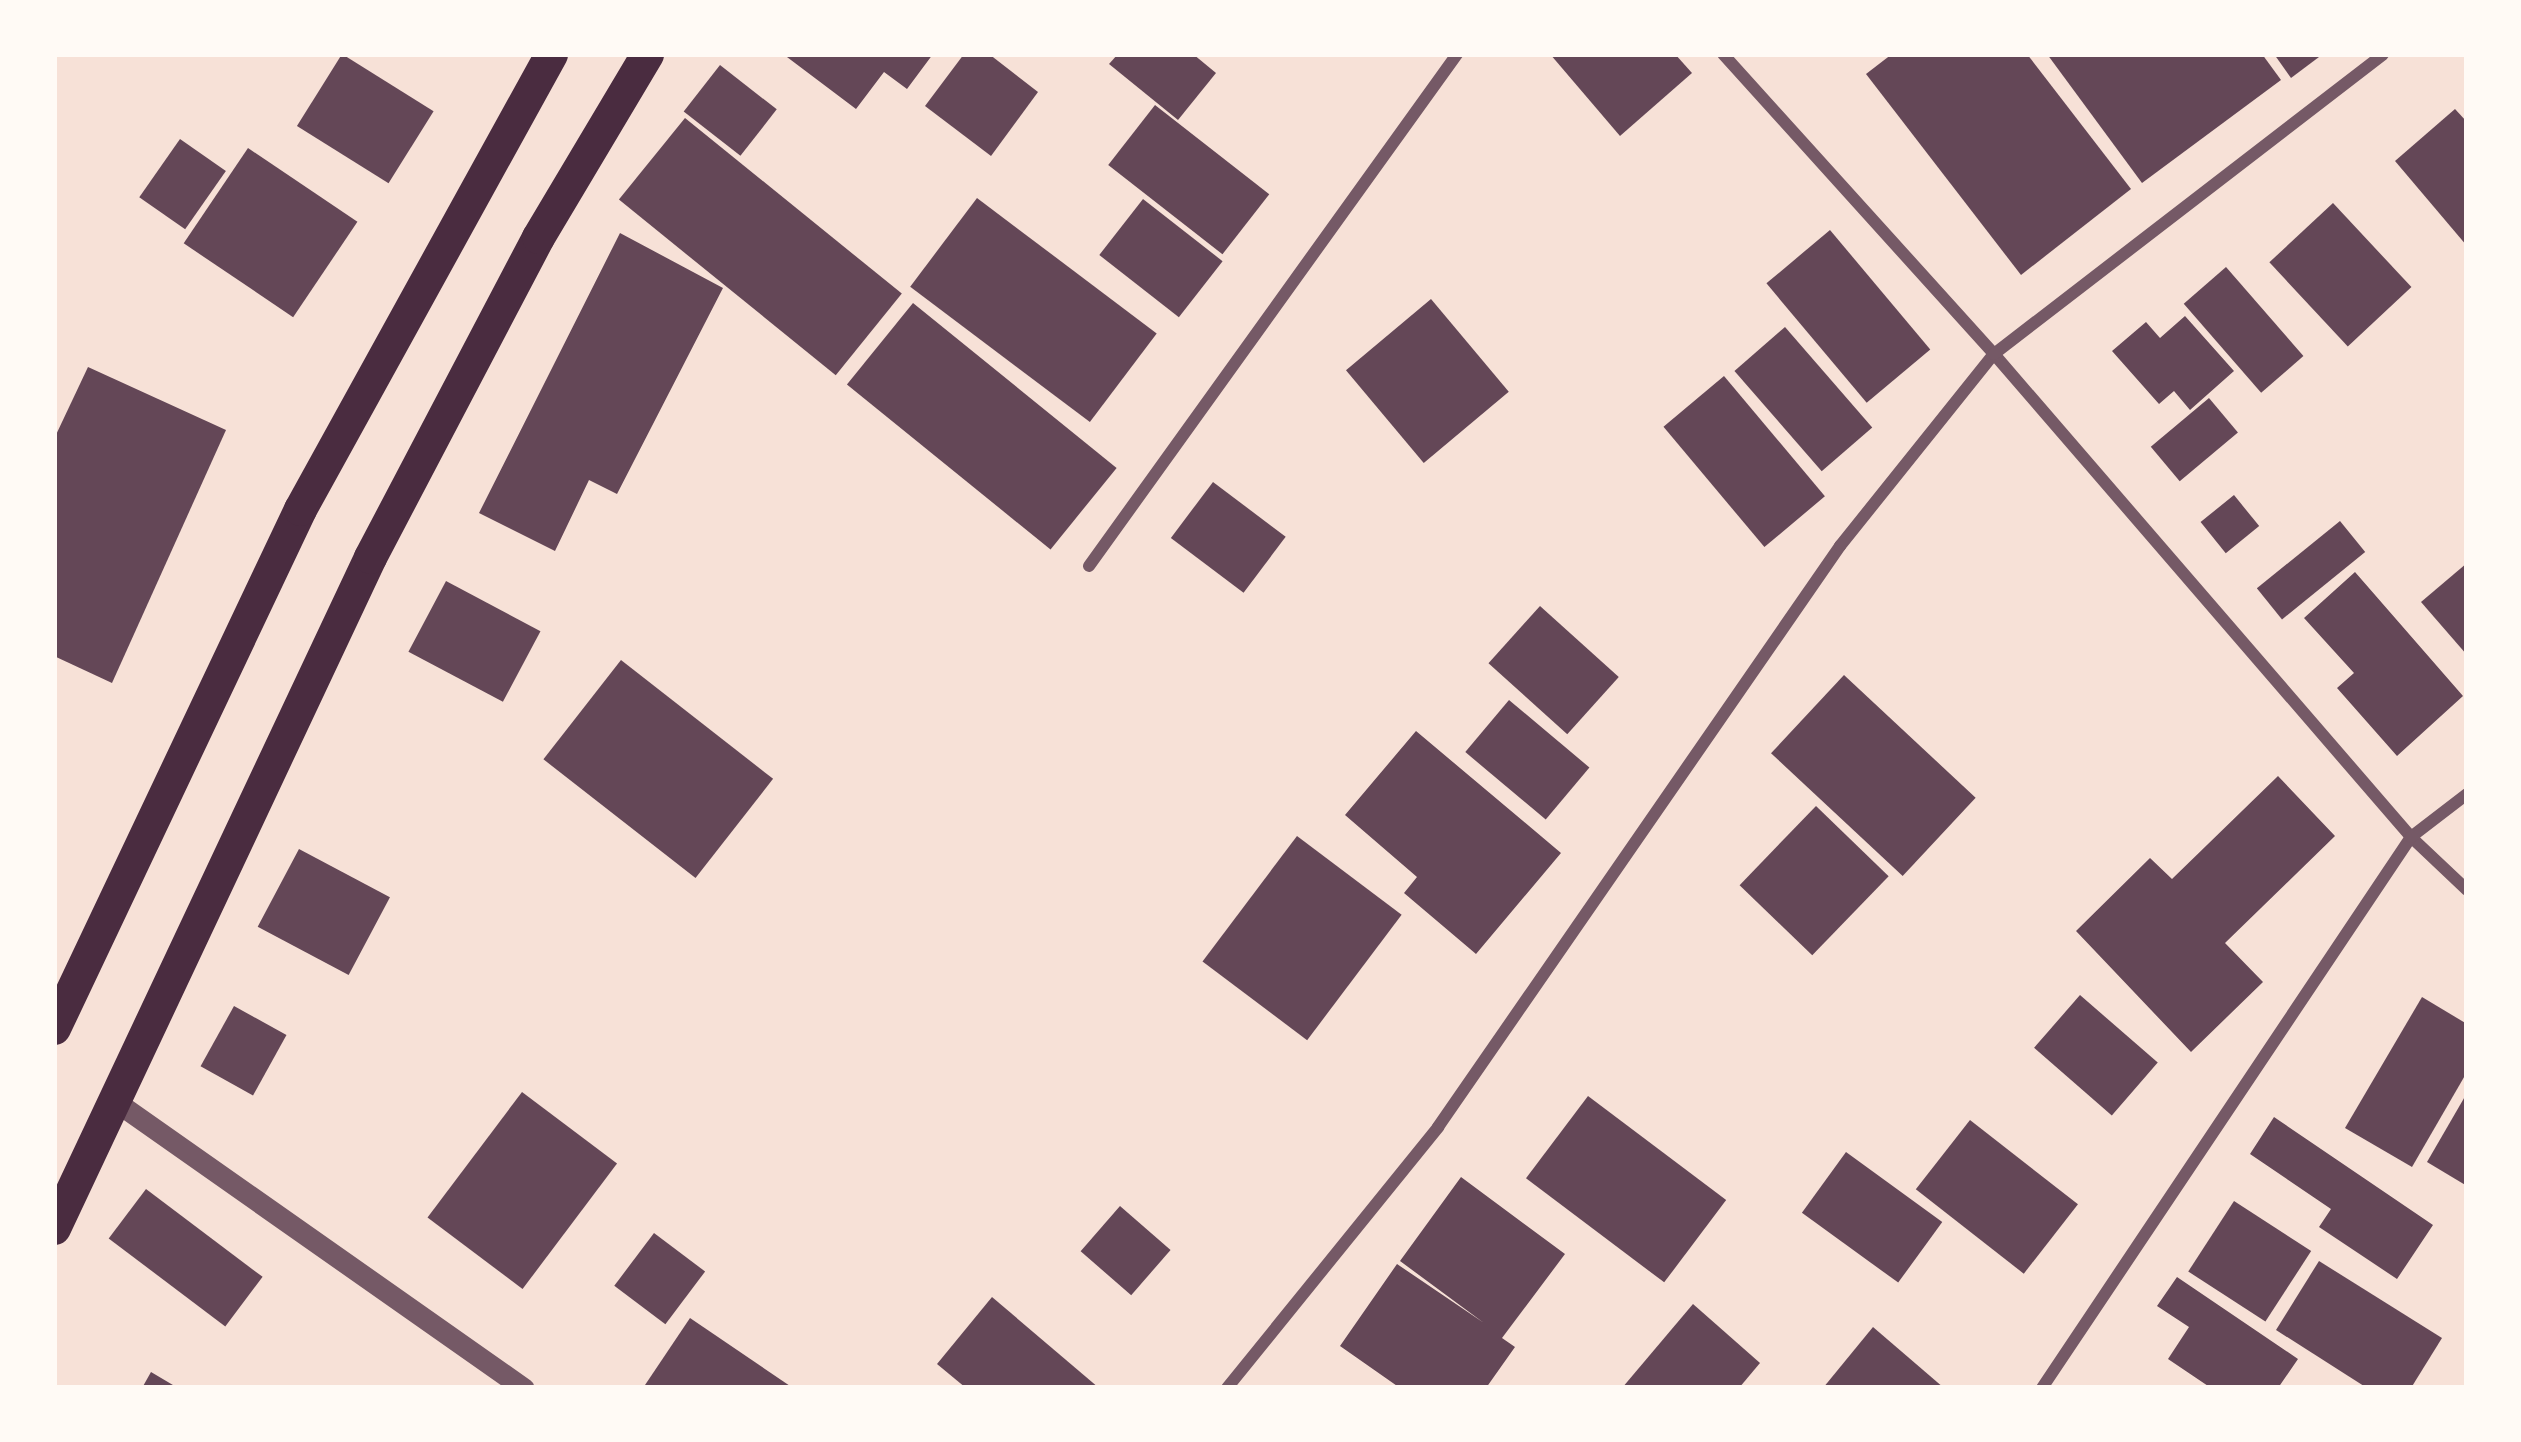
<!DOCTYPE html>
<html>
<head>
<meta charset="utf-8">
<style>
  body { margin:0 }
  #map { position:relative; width:2521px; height:1442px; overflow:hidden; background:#f7e1d7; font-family:Quicksand,sans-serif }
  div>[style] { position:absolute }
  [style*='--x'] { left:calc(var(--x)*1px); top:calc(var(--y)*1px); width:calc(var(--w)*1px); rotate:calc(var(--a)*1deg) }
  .building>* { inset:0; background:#644757; transform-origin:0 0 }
  .minor>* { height:12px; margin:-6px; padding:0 6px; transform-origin:6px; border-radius:6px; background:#755966 }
  .tertiary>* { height:21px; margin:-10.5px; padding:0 10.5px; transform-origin:10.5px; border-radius:10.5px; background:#755966 }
  .trunk>* { height:33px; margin:-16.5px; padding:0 16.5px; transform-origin:16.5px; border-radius:16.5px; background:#4a2c40 }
  span { translate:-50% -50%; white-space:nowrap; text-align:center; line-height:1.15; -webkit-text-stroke:12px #fffaf5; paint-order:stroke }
  .frame { position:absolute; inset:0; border:57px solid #fffaf5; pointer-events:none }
</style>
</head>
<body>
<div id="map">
  <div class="building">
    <div style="left:342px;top:54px;width:108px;height:85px;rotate:32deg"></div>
    <div style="clip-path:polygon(783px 54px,933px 54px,907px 89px,884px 72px,856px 109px)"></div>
    <div style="clip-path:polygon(964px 54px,989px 54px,1038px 92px,991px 156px,925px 106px)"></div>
    <div style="clip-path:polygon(1118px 54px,1193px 54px,1216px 73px,1178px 120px,1109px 64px)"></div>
    <div style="clip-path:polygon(1550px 54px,1675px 54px,1692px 73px,1620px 136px)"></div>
    <div style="clip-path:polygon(1892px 54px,2027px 54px,2131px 189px,2021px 275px,1866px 74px)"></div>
    <div style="clip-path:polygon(2047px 54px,2262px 54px,2281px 80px,2142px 183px)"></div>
    <div style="clip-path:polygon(2274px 54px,2323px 54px,2291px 78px)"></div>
    <div style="left:720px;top:65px;width:72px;height:59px;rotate:38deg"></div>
    <div style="left:1155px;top:105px;width:145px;height:76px;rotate:38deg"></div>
    <div style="clip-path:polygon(2455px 109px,2467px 122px,2467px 246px,2395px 161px)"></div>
    <div style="left:685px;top:118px;width:279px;height:105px;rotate:39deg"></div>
    <div style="left:180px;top:139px;width:56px;height:71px;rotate:35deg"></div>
    <div style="left:248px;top:148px;width:132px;height:115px;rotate:34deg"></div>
    <div style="left:977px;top:198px;width:225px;height:111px;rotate:37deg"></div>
    <div style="left:1143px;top:199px;width:101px;height:71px;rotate:38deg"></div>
    <div style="left:2333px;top:203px;width:115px;height:87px;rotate:47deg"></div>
    <div style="left:1830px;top:230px;width:156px;height:83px;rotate:50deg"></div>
    <div style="clip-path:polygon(620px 233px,723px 288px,617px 494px,589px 480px,555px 551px,479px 513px)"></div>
    <div style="left:2226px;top:267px;width:118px;height:56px;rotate:49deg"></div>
    <div style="left:1431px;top:299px;width:121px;height:111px;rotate:50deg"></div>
    <div style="left:913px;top:303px;width:262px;height:105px;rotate:39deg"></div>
    <div style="clip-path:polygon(2185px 316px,2234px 371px,2190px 410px,2174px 391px,2159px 404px,2112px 351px,2146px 322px,2160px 338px)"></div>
    <div style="left:1785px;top:327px;width:133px;height:67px;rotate:49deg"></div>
    <div style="clip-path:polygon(88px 367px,226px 430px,112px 683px,54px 656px,54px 439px)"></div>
    <div style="left:1724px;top:376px;width:157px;height:79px;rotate:50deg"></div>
    <div style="left:2209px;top:398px;width:45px;height:76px;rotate:50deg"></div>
    <div style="left:1213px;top:482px;width:91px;height:70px;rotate:37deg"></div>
    <div style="left:2234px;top:495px;width:40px;height:43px;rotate:51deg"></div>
    <div style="left:2340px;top:521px;width:40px;height:107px;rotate:51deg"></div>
    <div style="clip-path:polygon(2467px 563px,2467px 655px,2421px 602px)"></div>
    <div style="clip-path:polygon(2355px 572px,2463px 696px,2397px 756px,2337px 688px,2354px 673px,2304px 618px)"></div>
    <div style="left:446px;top:581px;width:107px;height:80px;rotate:28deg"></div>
    <div style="left:1540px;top:606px;width:106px;height:77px;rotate:42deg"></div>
    <div style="left:621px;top:660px;width:193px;height:126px;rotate:38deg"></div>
    <div style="left:1844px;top:675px;width:180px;height:107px;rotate:43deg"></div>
    <div style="left:1509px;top:700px;width:105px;height:68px;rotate:40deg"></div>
    <div style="clip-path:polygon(1416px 731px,1561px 853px,1476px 954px,1404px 893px,1417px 877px,1345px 815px)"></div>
    <div style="clip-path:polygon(2278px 776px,2335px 836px,2225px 943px,2263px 982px,2191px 1052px,2076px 931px,2150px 858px,2172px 879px)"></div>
    <div style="left:1816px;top:806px;width:101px;height:110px;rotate:44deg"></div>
    <div style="left:1297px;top:836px;width:131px;height:157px;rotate:37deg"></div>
    <div style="left:299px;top:849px;width:103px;height:88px;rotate:28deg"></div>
    <div style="left:2080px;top:995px;width:103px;height:70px;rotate:41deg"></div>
    <div style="clip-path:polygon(2422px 997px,2467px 1024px,2467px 1072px,2412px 1167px,2345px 1128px)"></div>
    <div style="left:234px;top:1006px;width:60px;height:69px;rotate:29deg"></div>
    <div style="left:522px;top:1092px;width:119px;height:157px;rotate:37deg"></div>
    <div style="clip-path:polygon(2467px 1093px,2467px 1186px,2427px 1162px)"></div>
    <div style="left:1588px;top:1096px;width:173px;height:103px;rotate:37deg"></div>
    <div style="clip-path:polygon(2274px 1117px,2433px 1225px,2397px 1279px,2319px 1227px,2331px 1209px,2250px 1154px)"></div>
    <div style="left:1970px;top:1120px;width:137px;height:88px;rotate:38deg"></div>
    <div style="left:1846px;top:1152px;width:119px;height:75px;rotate:36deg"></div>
    <div style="clip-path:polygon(1461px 1177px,1565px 1254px,1502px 1338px,1515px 1347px,1486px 1388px,1400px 1388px,1340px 1346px,1397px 1264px,1484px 1323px,1400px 1261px)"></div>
    <div style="left:146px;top:1189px;width:146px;height:62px;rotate:37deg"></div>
    <div style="left:2234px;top:1201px;width:92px;height:84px;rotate:33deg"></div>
    <div style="left:1120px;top:1206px;width:67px;height:60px;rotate:41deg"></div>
    <div style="left:654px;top:1233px;width:64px;height:66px;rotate:37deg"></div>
    <div style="clip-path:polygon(2319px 1261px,2442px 1338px,2411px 1388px,2367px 1388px,2276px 1330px)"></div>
    <div style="clip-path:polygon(2177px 1277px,2298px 1359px,2278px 1388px,2211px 1388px,2168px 1359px,2189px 1327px,2157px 1306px)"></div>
    <div style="clip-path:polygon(992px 1297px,1099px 1388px,966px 1388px,937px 1364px)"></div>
    <div style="clip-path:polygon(1693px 1304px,1760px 1363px,1739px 1388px,1622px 1388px)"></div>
    <div style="clip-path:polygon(690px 1318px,793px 1388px,643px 1388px)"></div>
    <div style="clip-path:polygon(1873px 1327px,1944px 1388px,1823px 1388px)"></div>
    <div style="clip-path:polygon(151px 1372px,178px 1388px,142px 1388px)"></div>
  </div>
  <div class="minor">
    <div style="--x:1723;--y:54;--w:404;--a:47.9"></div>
    <div style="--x:1994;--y:354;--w:638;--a:49.19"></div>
    <div style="--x:2411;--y:837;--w:77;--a:43.4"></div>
    <div style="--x:1089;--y:566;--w:631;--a:-54.29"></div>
    <div style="--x:1227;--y:1388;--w:336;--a:-51"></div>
    <div style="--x:1438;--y:1127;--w:707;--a:-55.32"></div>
    <div style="--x:1840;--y:546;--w:246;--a:-51.3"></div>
    <div style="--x:1994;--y:354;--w:491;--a:-37.6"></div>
    <div style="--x:2042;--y:1388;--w:663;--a:-56.19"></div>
    <div style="--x:2411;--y:837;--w:71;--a:-37.5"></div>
  </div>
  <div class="tertiary">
    <div style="--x:115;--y:1101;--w:500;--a:35.1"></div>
  </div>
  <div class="trunk">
    <div style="--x:54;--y:1028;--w:574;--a:-64.64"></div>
    <div style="--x:300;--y:509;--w:520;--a:-61.12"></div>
    <div style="--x:54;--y:1228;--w:742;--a:-64.78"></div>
    <div style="--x:370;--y:557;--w:361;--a:-62.3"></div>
    <div style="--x:538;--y:237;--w:213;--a:-59.2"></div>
  </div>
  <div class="frame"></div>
</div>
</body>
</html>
